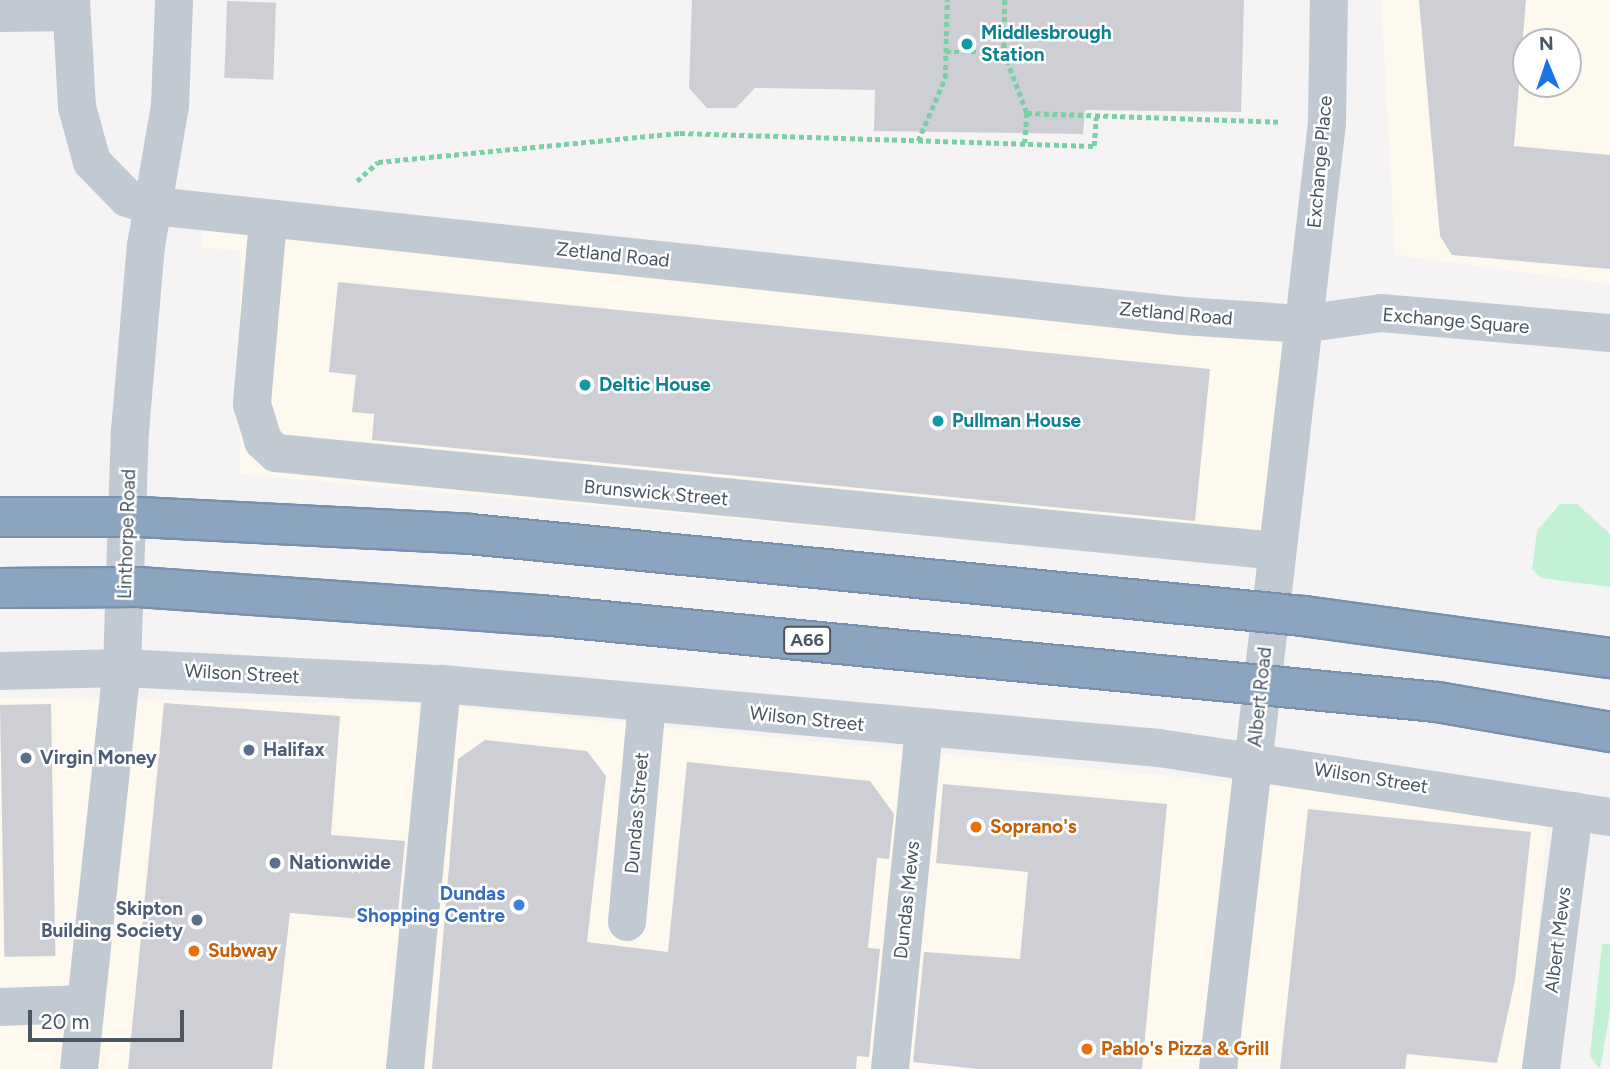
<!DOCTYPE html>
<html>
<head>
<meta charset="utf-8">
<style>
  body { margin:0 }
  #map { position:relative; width:1610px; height:1069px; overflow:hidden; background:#f5f3f3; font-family:Figtree,sans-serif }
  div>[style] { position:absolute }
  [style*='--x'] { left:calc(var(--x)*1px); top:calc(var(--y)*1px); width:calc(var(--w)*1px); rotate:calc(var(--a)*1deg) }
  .commercial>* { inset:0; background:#fdf9ef }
  .green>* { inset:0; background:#c3f1d5 }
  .building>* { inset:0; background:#cdcfd5; transform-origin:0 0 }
  .path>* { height:4.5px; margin-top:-2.25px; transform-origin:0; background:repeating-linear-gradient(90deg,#7ad0a6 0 5px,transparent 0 8.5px) }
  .minor>* { height:38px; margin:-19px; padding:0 19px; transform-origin:19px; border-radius:19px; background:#c1cad2 }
  .bridges { filter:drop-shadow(2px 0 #7690ad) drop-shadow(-2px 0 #7690ad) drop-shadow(0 2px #7690ad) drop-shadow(0 -2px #7690ad) }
  .highway-bridge>* { height:38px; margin:-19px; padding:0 19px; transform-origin:19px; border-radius:19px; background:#8ba5c1 }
  .dots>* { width:19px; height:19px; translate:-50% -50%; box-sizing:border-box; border:4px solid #fff; border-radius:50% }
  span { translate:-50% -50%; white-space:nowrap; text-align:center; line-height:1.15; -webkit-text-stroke:5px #fff; paint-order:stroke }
  .shield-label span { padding:2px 5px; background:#fff; border:2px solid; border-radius:5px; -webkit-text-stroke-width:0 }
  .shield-label { font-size:18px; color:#4a5661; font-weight:700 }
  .culture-label { font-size:19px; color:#0d838f; font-weight:700 }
  .left { translate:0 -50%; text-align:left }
  .street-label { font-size:19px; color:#4a5661 }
  .service-label { font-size:19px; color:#4e5e75; font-weight:700 }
  .right { translate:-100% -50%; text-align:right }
  .food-label { font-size:19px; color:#c56008; font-weight:700 }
  .shop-label { font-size:19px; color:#366cbe; font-weight:700 }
  .north { position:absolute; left:1512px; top:28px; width:70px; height:70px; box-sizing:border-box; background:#fff; border:2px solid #b7bbc0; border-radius:50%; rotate:358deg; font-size:19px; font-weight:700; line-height:28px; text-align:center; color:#4a5661 }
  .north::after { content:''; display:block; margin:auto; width:24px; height:32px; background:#1a73e8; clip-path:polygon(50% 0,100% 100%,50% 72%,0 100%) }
  .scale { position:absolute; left:28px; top:1010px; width:156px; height:32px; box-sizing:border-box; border:4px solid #4a5661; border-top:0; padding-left:9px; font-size:21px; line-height:24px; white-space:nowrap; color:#4a5661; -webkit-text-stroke:5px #fff; paint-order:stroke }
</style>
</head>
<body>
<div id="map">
  <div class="commercial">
    <div style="clip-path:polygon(evenodd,1381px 0,1610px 0,1610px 284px,1395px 255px,1381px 0,1526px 42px,1568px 42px,1568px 84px,1526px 84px,1526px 42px)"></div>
    <div style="clip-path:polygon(204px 212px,1302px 324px,1275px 568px,240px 474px,240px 250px,202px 248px)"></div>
    <div style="clip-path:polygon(0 698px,432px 704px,1548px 813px,1527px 1069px,0 1069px)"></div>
  </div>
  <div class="green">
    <div style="clip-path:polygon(1560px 504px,1577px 504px,1610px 534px,1610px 587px,1541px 578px,1532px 569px,1537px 531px)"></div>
    <div style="clip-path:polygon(1602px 944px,1610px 944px,1610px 1012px,1600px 1069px,1590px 1056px)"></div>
  </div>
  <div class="building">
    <div style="clip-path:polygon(692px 0,1244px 0,1241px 112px,1085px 110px,1083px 134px,874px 131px,875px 90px,755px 88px,736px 108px,707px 108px,689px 88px)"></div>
    <div style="clip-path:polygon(1419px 0,1526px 0,1514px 146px,1610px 155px,1610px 269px,1452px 255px,1440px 236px)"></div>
    <div style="left:227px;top:1px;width:49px;height:77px;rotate:2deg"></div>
    <div style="clip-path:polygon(338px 282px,1210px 369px,1195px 521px,372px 440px,374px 414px,352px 412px,356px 375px,329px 372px)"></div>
    <div style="clip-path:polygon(164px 703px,340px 716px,331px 835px,405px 841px,397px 922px,290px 913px,272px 1069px,128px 1069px)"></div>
    <div style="left:51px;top:704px;width:252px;height:51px;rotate:89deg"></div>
    <div style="clip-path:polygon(485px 740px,587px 751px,606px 776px,587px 942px,668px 952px,687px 762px,870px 781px,894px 814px,889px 859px,877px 858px,868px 948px,880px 949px,869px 1057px,857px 1056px,856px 1069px,432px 1069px,458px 759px)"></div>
    <div style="clip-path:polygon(943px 784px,1167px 804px,1142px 1069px,978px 1069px,913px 1062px,924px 952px,1020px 959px,1028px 872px,936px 863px)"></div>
    <div style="clip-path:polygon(1308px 809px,1531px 832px,1515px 980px,1497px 1063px,1407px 1054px,1405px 1069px,1280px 1069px)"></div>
  </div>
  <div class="path">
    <div style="--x:1005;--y:0;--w:52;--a:91.1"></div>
    <div style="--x:1004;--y:52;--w:65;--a:69.3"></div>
    <div style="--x:1027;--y:113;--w:30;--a:94"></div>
    <div style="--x:946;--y:52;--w:58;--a:0"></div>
    <div style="--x:1027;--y:113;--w:254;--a:2"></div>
    <div style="--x:918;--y:141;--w:69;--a:-66.8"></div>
    <div style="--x:945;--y:78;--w:78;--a:-88.5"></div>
    <div style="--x:357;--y:181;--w:28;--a:-42"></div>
    <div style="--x:378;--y:162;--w:303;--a:-5.5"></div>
    <div style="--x:680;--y:133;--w:414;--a:1.8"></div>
    <div style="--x:1094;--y:146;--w:29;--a:-86"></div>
  </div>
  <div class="minor">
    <div style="--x:71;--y:0;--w:107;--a:86.8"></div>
    <div style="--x:77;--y:107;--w:57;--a:74.7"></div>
    <div style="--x:92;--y:162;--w:50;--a:45.8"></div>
    <div style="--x:127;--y:198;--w:28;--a:17"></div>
    <div style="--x:154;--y:206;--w:1035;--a:6.1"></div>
    <div style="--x:1183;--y:316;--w:119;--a:3.8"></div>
    <div style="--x:1302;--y:324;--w:80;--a:-7.9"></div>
    <div style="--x:1381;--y:313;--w:230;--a:5"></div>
    <div style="--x:0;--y:13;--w:71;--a:-0.8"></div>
    <div style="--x:268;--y:220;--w:185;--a:95"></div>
    <div style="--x:252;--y:404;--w:39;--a:73"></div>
    <div style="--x:263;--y:441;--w:18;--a:43"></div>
    <div style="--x:276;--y:453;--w:1006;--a:5.59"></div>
    <div style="--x:0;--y:671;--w:122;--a:-1.4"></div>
    <div style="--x:122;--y:668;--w:320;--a:2.9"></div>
    <div style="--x:442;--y:684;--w:720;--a:5.1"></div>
    <div style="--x:1159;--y:748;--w:456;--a:8.7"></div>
    <div style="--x:627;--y:922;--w:219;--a:-84.8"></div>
    <div style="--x:0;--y:1007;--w:84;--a:-2"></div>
    <div style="--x:79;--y:1069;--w:403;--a:-83.9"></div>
    <div style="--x:122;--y:668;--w:237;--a:-88.1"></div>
    <div style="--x:130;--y:431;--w:186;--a:-85.1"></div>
    <div style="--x:146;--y:246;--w:142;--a:-80.3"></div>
    <div style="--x:170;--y:106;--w:106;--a:-87.8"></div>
    <div style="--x:405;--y:1069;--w:387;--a:-84.5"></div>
    <div style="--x:890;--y:1069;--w:340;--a:-84.3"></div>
    <div style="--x:1218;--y:1069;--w:953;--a:-83.43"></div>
    <div style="--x:1327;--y:122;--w:122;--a:-89.1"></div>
    <div style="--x:1541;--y:1069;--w:260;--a:-82.7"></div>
  </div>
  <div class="bridges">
    <div class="highway-bridge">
      <div style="--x:0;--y:517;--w:139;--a:0"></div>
      <div style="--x:139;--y:517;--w:331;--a:2.9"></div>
      <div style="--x:470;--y:534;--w:837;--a:5.62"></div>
      <div style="--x:1303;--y:616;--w:310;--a:7.8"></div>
      <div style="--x:0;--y:588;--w:138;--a:-0.4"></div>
      <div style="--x:138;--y:587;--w:404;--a:4"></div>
      <div style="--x:541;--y:615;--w:900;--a:5.55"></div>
      <div style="--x:1437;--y:702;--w:176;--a:9.8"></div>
    </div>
  </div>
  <div class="dots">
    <div style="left:967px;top:44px;background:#0f9aa8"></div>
    <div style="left:585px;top:385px;background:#0f9aa8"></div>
    <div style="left:938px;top:421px;background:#0f9aa8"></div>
    <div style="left:249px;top:750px;background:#5c6f8a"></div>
    <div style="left:26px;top:758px;background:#5c6f8a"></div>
    <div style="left:976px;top:827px;background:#e8710a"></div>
    <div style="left:275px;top:863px;background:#5c6f8a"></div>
    <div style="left:519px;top:905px;background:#3f7fe0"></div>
    <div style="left:197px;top:920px;background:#5c6f8a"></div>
    <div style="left:194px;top:951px;background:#e8710a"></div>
    <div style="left:1087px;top:1049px;background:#e8710a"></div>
  </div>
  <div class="shield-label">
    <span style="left:807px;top:640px">A66</span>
  </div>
  <div class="culture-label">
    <span class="left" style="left:981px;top:44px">Middlesbrough<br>Station</span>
    <span class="left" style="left:599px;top:385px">Deltic House</span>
    <span class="left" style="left:952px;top:421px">Pullman House</span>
  </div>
  <div class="street-label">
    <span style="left:1320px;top:162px;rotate:-85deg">Exchange Place</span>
    <span style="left:613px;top:255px;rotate:6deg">Zetland Road</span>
    <span style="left:1176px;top:314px;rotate:5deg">Zetland Road</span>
    <span style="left:1456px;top:321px;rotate:5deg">Exchange Square</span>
    <span style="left:656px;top:493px;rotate:5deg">Brunswick Street</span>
    <span style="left:127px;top:534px;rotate:-88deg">Linthorpe Road</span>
    <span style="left:242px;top:674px;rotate:3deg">Wilson Street</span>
    <span style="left:1260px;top:697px;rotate:-84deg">Albert Road</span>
    <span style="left:807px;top:719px;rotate:6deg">Wilson Street</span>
    <span style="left:1371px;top:778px;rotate:9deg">Wilson Street</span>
    <span style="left:637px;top:813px;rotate:-85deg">Dundas Street</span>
    <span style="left:907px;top:900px;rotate:-84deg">Dundas Mews</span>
    <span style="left:1558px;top:940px;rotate:-83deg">Albert Mews</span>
  </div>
  <div class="service-label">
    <span class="left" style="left:263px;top:750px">Halifax</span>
    <span class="left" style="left:40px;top:758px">Virgin Money</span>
    <span class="left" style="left:289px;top:863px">Nationwide</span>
    <span class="right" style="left:183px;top:920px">Skipton<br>Building Society</span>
  </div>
  <div class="food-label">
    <span class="left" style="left:990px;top:827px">Soprano's</span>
    <span class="left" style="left:208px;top:951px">Subway</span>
    <span class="left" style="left:1101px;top:1049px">Pablo's Pizza &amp; Grill</span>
  </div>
  <div class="shop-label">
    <span class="right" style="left:505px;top:905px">Dundas<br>Shopping Centre</span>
  </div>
  <div class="north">N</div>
  <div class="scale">20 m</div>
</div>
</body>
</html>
